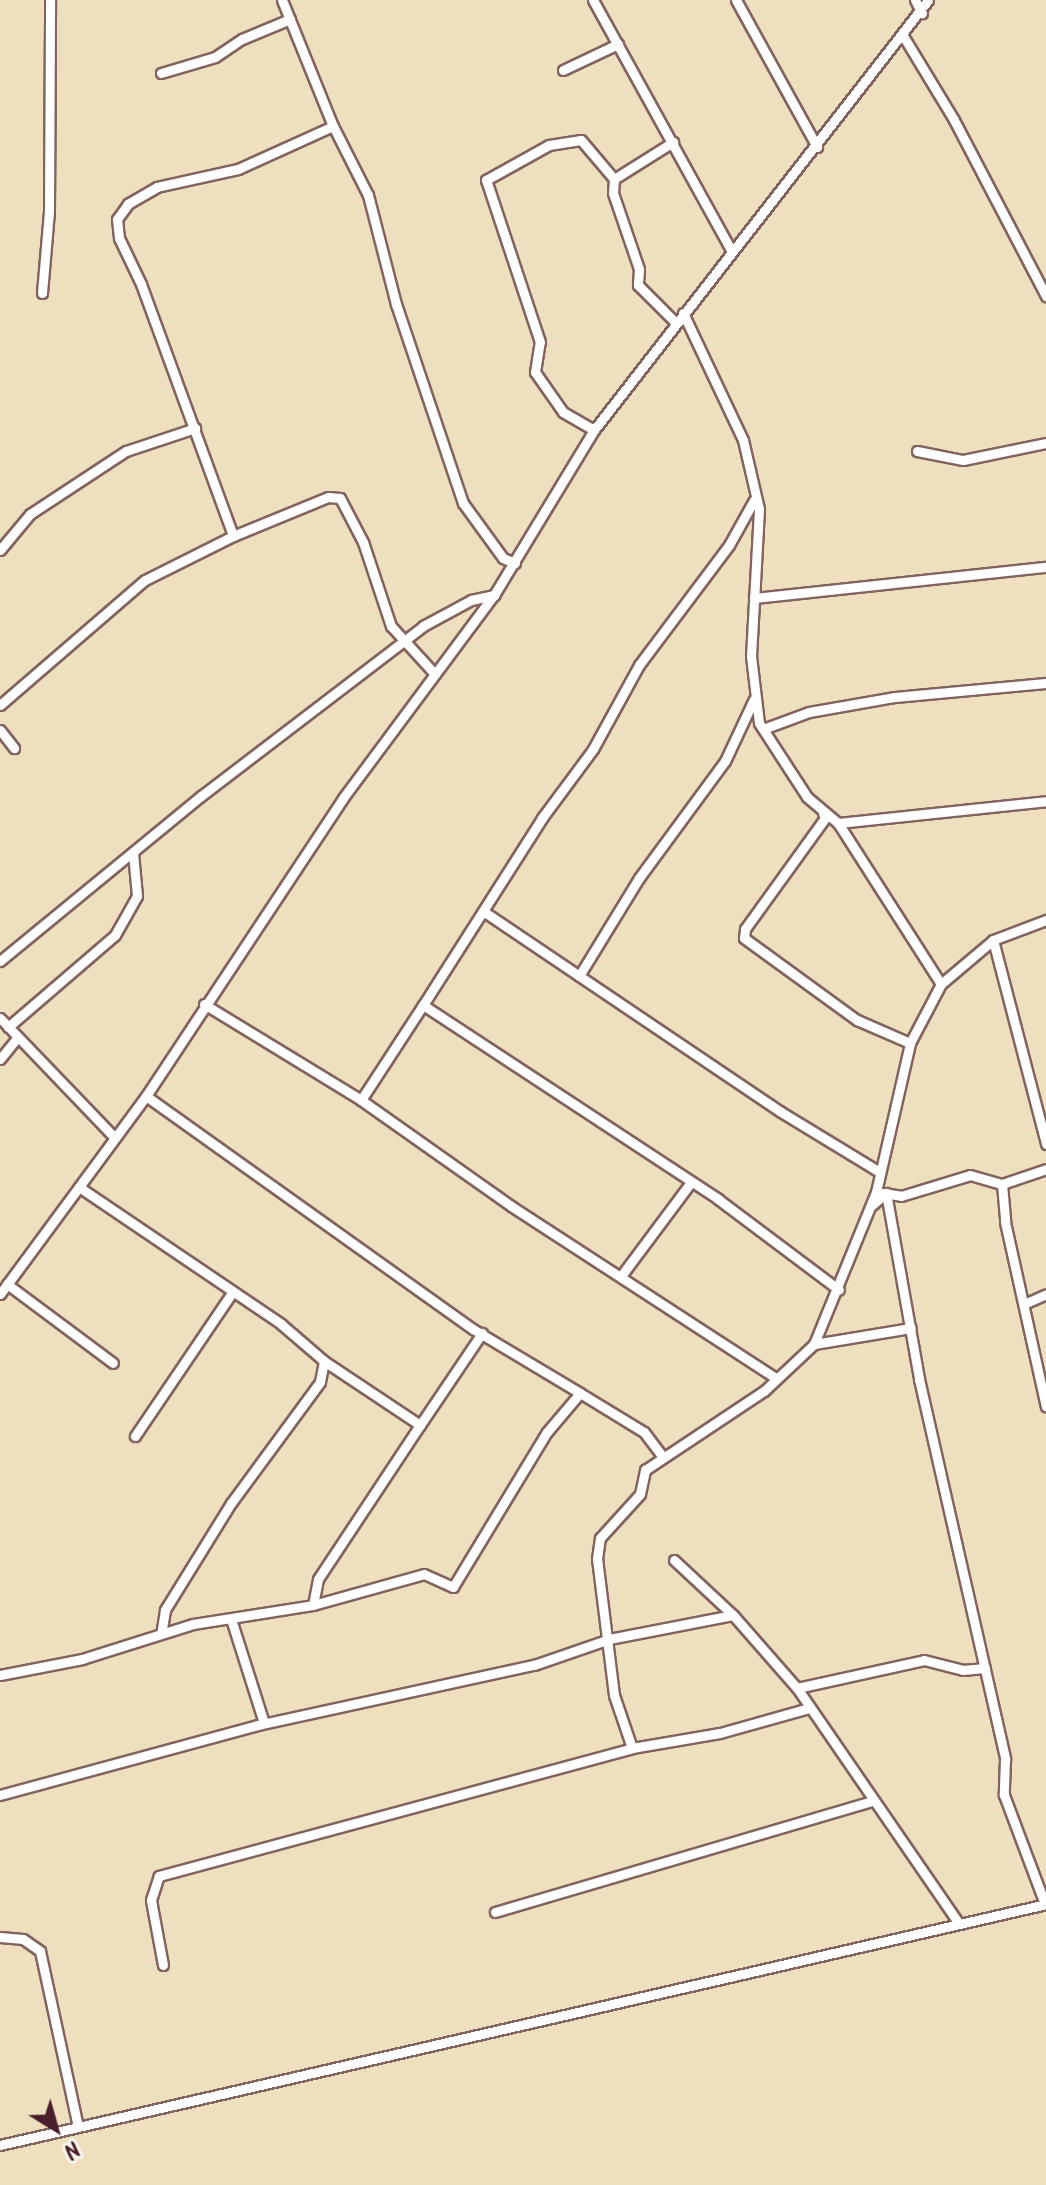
<!DOCTYPE html>
<html>
<head>
<meta charset="utf-8">
<style>
  body { margin:0 }
  #map { position:relative; width:1046px; height:2185px; overflow:hidden; background:#eee0be; font-family:Kalam,sans-serif }
  div>[style] { position:absolute }
  [style*='--x'] { left:calc(var(--x)*1px); top:calc(var(--y)*1px); width:calc(var(--w)*1px); rotate:calc(var(--a)*1deg) }
  .roads { filter:drop-shadow(2px 0 #83635e) drop-shadow(-2px 0 #83635e) drop-shadow(0 2px #83635e) drop-shadow(0 -2px #83635e) }
  .minor>* { height:9px; margin:-4.5px; padding:0 4.5px; transform-origin:4.5px; border-radius:4.5px; background:#fff }
  span { translate:-50% -50%; white-space:nowrap; text-align:center; line-height:1.15; -webkit-text-stroke:8px #fbf7ec; paint-order:stroke }
  .north { position:absolute; left:16px; top:2089px; width:80px; height:80px; -webkit-text-stroke:6px #fbf7ec; paint-order:stroke; rotate:143deg; font-size:22px; font-weight:700; line-height:32px; text-align:center; color:#4a1f2b }
  .north::after { content:''; display:block; margin:auto; width:28px; height:36px; background:#4a1f2b; clip-path:polygon(50% 0,100% 100%,50% 72%,0 100%) }
</style>
</head>
<body>
<div id="map">
  <div class="roads">
    <div class="minor">
      <div style="--x:282;--y:0;--w:136;--a:68"></div>
      <div style="--x:333;--y:126;--w:104;--a:155.6"></div>
      <div style="--x:238;--y:169;--w:83;--a:167.5"></div>
      <div style="--x:157;--y:187;--w:34;--a:150"></div>
      <div style="--x:128;--y:204;--w:19;--a:126"></div>
      <div style="--x:117;--y:219;--w:19;--a:84"></div>
      <div style="--x:119;--y:238;--w:51;--a:64.4"></div>
      <div style="--x:141;--y:284;--w:268;--a:69.9"></div>
      <div style="--x:233;--y:536;--w:103;--a:-22.3"></div>
      <div style="--x:328;--y:497;--w:12;--a:5"></div>
      <div style="--x:340;--y:498;--w:50;--a:62.4"></div>
      <div style="--x:363;--y:542;--w:89;--a:71.6"></div>
      <div style="--x:391;--y:626;--w:65;--a:47.5"></div>
      <div style="--x:593;--y:0;--w:286;--a:61.1"></div>
      <div style="--x:736;--y:0;--w:168;--a:61.1"></div>
      <div style="--x:915;--y:0;--w:15;--a:62"></div>
      <div style="--x:902;--y:34;--w:100;--a:58.8"></div>
      <div style="--x:954;--y:120;--w:199;--a:62.4"></div>
      <div style="--x:563;--y:70;--w:61;--a:-25.3"></div>
      <div style="--x:161;--y:73;--w:56;--a:-16.5"></div>
      <div style="--x:215;--y:57;--w:32;--a:-34"></div>
      <div style="--x:242;--y:39;--w:52;--a:-22.6"></div>
      <div style="--x:333;--y:126;--w:77;--a:63.1"></div>
      <div style="--x:368;--y:195;--w:113;--a:75.6"></div>
      <div style="--x:396;--y:304;--w:210;--a:71.4"></div>
      <div style="--x:463;--y:503;--w:68;--a:54"></div>
      <div style="--x:503;--y:558;--w:13;--a:23"></div>
      <div style="--x:614;--y:179;--w:14;--a:94"></div>
      <div style="--x:613;--y:193;--w:80;--a:71.1"></div>
      <div style="--x:639;--y:269;--w:16;--a:94"></div>
      <div style="--x:638;--y:285;--w:54;--a:45"></div>
      <div style="--x:42;--y:293;--w:82;--a:-85.1"></div>
      <div style="--x:49;--y:211;--w:211;--a:-89.7"></div>
      <div style="--x:683;--y:313;--w:140;--a:64.7"></div>
      <div style="--x:743;--y:440;--w:71;--a:76.9"></div>
      <div style="--x:759;--y:509;--w:147;--a:93.1"></div>
      <div style="--x:751;--y:656;--w:67;--a:83.2"></div>
      <div style="--x:759;--y:723;--w:88;--a:57"></div>
      <div style="--x:807;--y:797;--w:40;--a:40"></div>
      <div style="--x:838;--y:823;--w:191;--a:57.4"></div>
      <div style="--x:594;--y:430;--w:36;--a:-150"></div>
      <div style="--x:563;--y:412;--w:49;--a:-125"></div>
      <div style="--x:535;--y:372;--w:30;--a:-81"></div>
      <div style="--x:540;--y:342;--w:171;--a:-108.4"></div>
      <div style="--x:486;--y:180;--w:72;--a:-29.1"></div>
      <div style="--x:549;--y:145;--w:32;--a:-9"></div>
      <div style="--x:581;--y:140;--w:51;--a:49.8"></div>
      <div style="--x:614;--y:179;--w:70;--a:-32.1"></div>
      <div style="--x:917;--y:451;--w:47;--a:11.1"></div>
      <div style="--x:963;--y:460;--w:85;--a:-11.6"></div>
      <div style="--x:0;--y:550;--w:47;--a:-50.2"></div>
      <div style="--x:30;--y:514;--w:115;--a:-33.3"></div>
      <div style="--x:126;--y:451;--w:73;--a:-18.4"></div>
      <div style="--x:754;--y:598;--w:294;--a:-6.1"></div>
      <div style="--x:0;--y:705;--w:191;--a:-40.8"></div>
      <div style="--x:145;--y:580;--w:98;--a:-26.6"></div>
      <div style="--x:763;--y:729;--w:49;--a:-20.3"></div>
      <div style="--x:809;--y:712;--w:86;--a:-10"></div>
      <div style="--x:894;--y:697;--w:153;--a:-5.3"></div>
      <div style="--x:0;--y:730;--w:23;--a:52"></div>
      <div style="--x:823;--y:813;--w:5;--a:68"></div>
      <div style="--x:825;--y:818;--w:137;--a:125.8"></div>
      <div style="--x:745;--y:929;--w:9;--a:96"></div>
      <div style="--x:744;--y:938;--w:140;--a:36"></div>
      <div style="--x:857;--y:1020;--w:58;--a:23.5"></div>
      <div style="--x:838;--y:823;--w:209;--a:-6"></div>
      <div style="--x:483;--y:911;--w:359;--a:34"></div>
      <div style="--x:781;--y:1112;--w:114;--a:31.3"></div>
      <div style="--x:993;--y:940;--w:57;--a:-20.7"></div>
      <div style="--x:0;--y:961;--w:260;--a:-39.4"></div>
      <div style="--x:201;--y:796;--w:280;--a:-37.4"></div>
      <div style="--x:423;--y:626;--w:55;--a:-28.4"></div>
      <div style="--x:471;--y:600;--w:24;--a:-12"></div>
      <div style="--x:579;--y:976;--w:115;--a:-58.5"></div>
      <div style="--x:639;--y:878;--w:145;--a:-53.7"></div>
      <div style="--x:725;--y:761;--w:68;--a:-64.9"></div>
      <div style="--x:204;--y:1004;--w:184;--a:31.4"></div>
      <div style="--x:361;--y:1100;--w:113;--a:-56.9"></div>
      <div style="--x:423;--y:1005;--w:353;--a:33.3"></div>
      <div style="--x:718;--y:1199;--w:151;--a:36.9"></div>
      <div style="--x:423;--y:1005;--w:222;--a:-57.5"></div>
      <div style="--x:542;--y:818;--w:86;--a:-53.5"></div>
      <div style="--x:593;--y:749;--w:96;--a:-61.3"></div>
      <div style="--x:639;--y:665;--w:150;--a:-53.1"></div>
      <div style="--x:729;--y:545;--w:51;--a:-60.9"></div>
      <div style="--x:0;--y:1018;--w:165;--a:46.2"></div>
      <div style="--x:8;--y:1027;--w:141;--a:-40.7"></div>
      <div style="--x:115;--y:935;--w:45;--a:-60.6"></div>
      <div style="--x:137;--y:896;--w:43;--a:-95.3"></div>
      <div style="--x:0;--y:1059;--w:28;--a:-51"></div>
      <div style="--x:146;--y:1096;--w:402;--a:35.5"></div>
      <div style="--x:473;--y:1329;--w:125;--a:30.9"></div>
      <div style="--x:361;--y:1100;--w:184;--a:35.2"></div>
      <div style="--x:511;--y:1206;--w:317;--a:33"></div>
      <div style="--x:1002;--y:1184;--w:46;--a:-18.8"></div>
      <div style="--x:79;--y:1187;--w:244;--a:34.1"></div>
      <div style="--x:281;--y:1324;--w:57;--a:40.7"></div>
      <div style="--x:324;--y:1361;--w:21;--a:101"></div>
      <div style="--x:320;--y:1382;--w:150;--a:126.3"></div>
      <div style="--x:231;--y:1503;--w:126;--a:121.7"></div>
      <div style="--x:165;--y:1610;--w:24;--a:99"></div>
      <div style="--x:883;--y:1193;--w:18;--a:9"></div>
      <div style="--x:901;--y:1196;--w:72;--a:-16.9"></div>
      <div style="--x:970;--y:1175;--w:33;--a:16"></div>
      <div style="--x:1002;--y:1184;--w:38;--a:85"></div>
      <div style="--x:1005;--y:1222;--w:189;--a:77.5"></div>
      <div style="--x:872;--y:1205;--w:18;--a:-41"></div>
      <div style="--x:886;--y:1193;--w:189;--a:79.9"></div>
      <div style="--x:919;--y:1379;--w:390;--a:77.2"></div>
      <div style="--x:1005;--y:1759;--w:36;--a:92"></div>
      <div style="--x:1004;--y:1795;--w:116;--a:69.4"></div>
      <div style="--x:621;--y:1276;--w:117;--a:-53.3"></div>
      <div style="--x:7;--y:1284;--w:132;--a:36.7"></div>
      <div style="--x:0;--y:1294;--w:246;--a:-53.6"></div>
      <div style="--x:146;--y:1096;--w:357;--a:-56.5"></div>
      <div style="--x:343;--y:798;--w:253;--a:-53.4"></div>
      <div style="--x:494;--y:595;--w:193;--a:-58.8"></div>
      <div style="--x:594;--y:430;--w:544;--a:-52.16"></div>
      <div style="--x:1024;--y:1304;--w:24;--a:-24"></div>
      <div style="--x:814;--y:1344;--w:98;--a:-9.4"></div>
      <div style="--x:420;--y:1425;--w:111;--a:-56"></div>
      <div style="--x:135;--y:1436;--w:173;--a:-55.9"></div>
      <div style="--x:674;--y:1560;--w:81;--a:43"></div>
      <div style="--x:733;--y:1615;--w:97;--a:48.8"></div>
      <div style="--x:797;--y:1688;--w:284;--a:55.5"></div>
      <div style="--x:313;--y:1605;--w:26;--a:-79"></div>
      <div style="--x:318;--y:1579;--w:185;--a:-56.5"></div>
      <div style="--x:420;--y:1425;--w:115;--a:-146.3"></div>
      <div style="--x:231;--y:1619;--w:109;--a:72.4"></div>
      <div style="--x:0;--y:1675;--w:84;--a:-11"></div>
      <div style="--x:82;--y:1659;--w:116;--a:-17.5"></div>
      <div style="--x:193;--y:1624;--w:121;--a:-9"></div>
      <div style="--x:313;--y:1605;--w:115;--a:-15.6"></div>
      <div style="--x:424;--y:1574;--w:32;--a:24"></div>
      <div style="--x:453;--y:1587;--w:181;--a:-58.8"></div>
      <div style="--x:547;--y:1432;--w:51;--a:-49.8"></div>
      <div style="--x:580;--y:1393;--w:75;--a:31.4"></div>
      <div style="--x:644;--y:1432;--w:31;--a:53"></div>
      <div style="--x:797;--y:1688;--w:130;--a:-12.4"></div>
      <div style="--x:924;--y:1660;--w:40;--a:14.4"></div>
      <div style="--x:963;--y:1670;--w:22;--a:-5"></div>
      <div style="--x:632;--y:1748;--w:56;--a:-108.8"></div>
      <div style="--x:614;--y:1695;--w:137;--a:-97.1"></div>
      <div style="--x:597;--y:1559;--w:21;--a:-82"></div>
      <div style="--x:600;--y:1538;--w:59;--a:-47.7"></div>
      <div style="--x:640;--y:1494;--w:25;--a:-78"></div>
      <div style="--x:645;--y:1470;--w:143;--a:-33.6"></div>
      <div style="--x:764;--y:1391;--w:69;--a:-43.2"></div>
      <div style="--x:814;--y:1344;--w:164;--a:-67.8"></div>
      <div style="--x:876;--y:1192;--w:153;--a:-77.1"></div>
      <div style="--x:910;--y:1043;--w:67;--a:-62.3"></div>
      <div style="--x:941;--y:984;--w:68;--a:-40.2"></div>
      <div style="--x:993;--y:940;--w:211;--a:75.4"></div>
      <div style="--x:0;--y:1795;--w:267;--a:-15.2"></div>
      <div style="--x:258;--y:1725;--w:282;--a:-12.3"></div>
      <div style="--x:534;--y:1665;--w:79;--a:-19.1"></div>
      <div style="--x:609;--y:1639;--w:126;--a:-11"></div>
      <div style="--x:495;--y:1912;--w:393;--a:-16.4"></div>
      <div style="--x:0;--y:1937;--w:23;--a:5"></div>
      <div style="--x:23;--y:1939;--w:21;--a:35"></div>
      <div style="--x:40;--y:1951;--w:180;--a:77.8"></div>
      <div style="--x:163;--y:1965;--w:66;--a:-100.5"></div>
      <div style="--x:151;--y:1900;--w:25;--a:-72"></div>
      <div style="--x:159;--y:1876;--w:490;--a:-15.1"></div>
      <div style="--x:632;--y:1748;--w:89;--a:-9.7"></div>
      <div style="--x:720;--y:1733;--w:92;--a:-15.7"></div>
      <div style="--x:0;--y:2145;--w:1073;--a:-12.97"></div>
    </div>
  </div>
  <div class="north">N</div>
</div>
</body>
</html>
